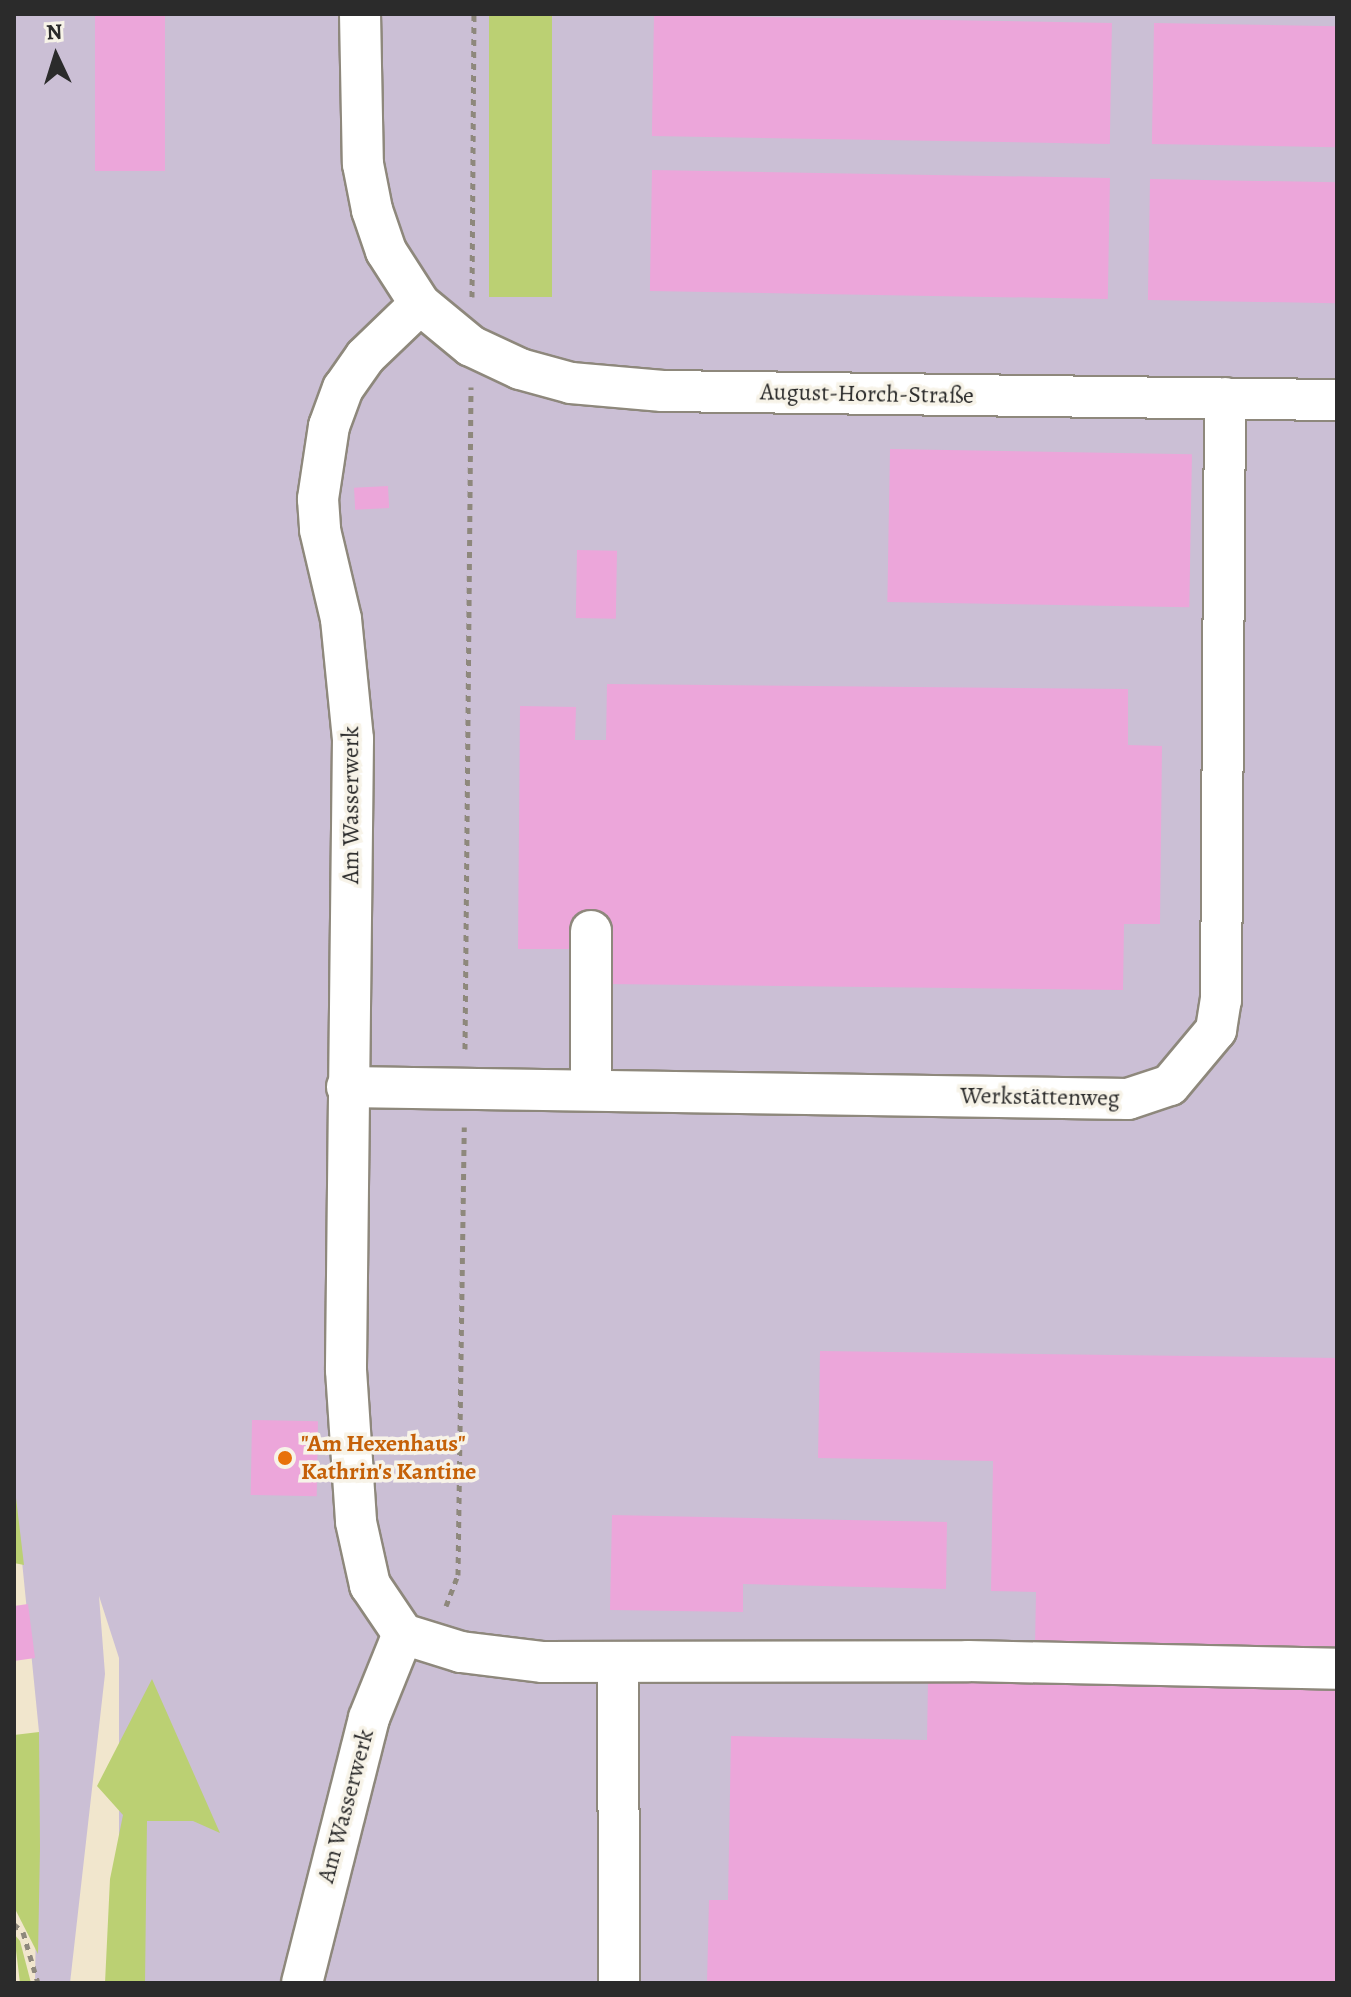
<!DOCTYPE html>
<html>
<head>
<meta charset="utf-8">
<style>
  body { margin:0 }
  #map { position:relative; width:1351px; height:1997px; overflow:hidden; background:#f1e6cd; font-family:Alegreya,serif }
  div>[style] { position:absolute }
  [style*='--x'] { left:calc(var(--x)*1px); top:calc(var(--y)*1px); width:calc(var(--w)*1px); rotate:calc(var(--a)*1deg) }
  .industrial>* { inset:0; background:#cbbfd5 }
  .green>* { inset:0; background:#bbd073; transform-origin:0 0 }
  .building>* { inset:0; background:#eca6da; transform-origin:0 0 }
  .path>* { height:5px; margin-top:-2.5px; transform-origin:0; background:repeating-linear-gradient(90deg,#8e887c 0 6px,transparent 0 12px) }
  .roads { filter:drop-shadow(2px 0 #8e887c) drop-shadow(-2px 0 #8e887c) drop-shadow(0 2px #8e887c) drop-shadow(0 -2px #8e887c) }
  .minor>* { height:40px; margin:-20px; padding:0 20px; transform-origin:20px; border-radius:20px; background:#fff }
  .dots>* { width:22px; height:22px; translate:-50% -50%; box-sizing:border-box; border:4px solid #f7f3e8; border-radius:50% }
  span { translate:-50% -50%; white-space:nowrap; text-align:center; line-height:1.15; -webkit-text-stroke:7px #f7f3e8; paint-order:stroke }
  .street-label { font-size:24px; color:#2b2b2b }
  .food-label { font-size:24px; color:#c56008; font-weight:700 }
  .left { translate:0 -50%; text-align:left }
  .frame { position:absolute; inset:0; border:16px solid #2b2b2b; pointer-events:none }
  .north { position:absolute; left:16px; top:16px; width:80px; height:80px; -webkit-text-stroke:6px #f7f3e8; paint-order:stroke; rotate:356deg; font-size:22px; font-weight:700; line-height:32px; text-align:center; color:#2b2b2b }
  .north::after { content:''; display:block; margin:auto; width:28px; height:36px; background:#2b2b2b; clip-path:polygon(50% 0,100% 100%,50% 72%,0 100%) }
</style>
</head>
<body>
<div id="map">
  <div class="industrial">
    <div style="clip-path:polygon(14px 14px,1337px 14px,1337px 1983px,119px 1983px,119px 1658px,99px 1596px,105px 1674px,70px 1983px,35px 1983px,39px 1732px,14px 1481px)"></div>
  </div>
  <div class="green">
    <div style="left:489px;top:14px;width:63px;height:283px"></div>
    <div style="clip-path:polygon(14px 1481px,24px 1565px,14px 1563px)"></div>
    <div style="clip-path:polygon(152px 1679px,220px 1833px,193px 1821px,147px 1821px,145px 1983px,105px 1983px,110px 1879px,123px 1815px,97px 1786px)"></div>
    <div style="clip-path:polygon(39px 1732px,40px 1847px,38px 1954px,14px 1907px,14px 1735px)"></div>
    <div style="clip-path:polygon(14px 1934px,20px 1941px,31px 1983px,20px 1983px)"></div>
  </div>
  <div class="building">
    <div style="left:95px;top:14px;width:70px;height:157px"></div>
    <div style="left:654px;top:15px;width:458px;height:121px;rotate:1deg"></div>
    <div style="left:1154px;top:23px;width:183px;height:121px;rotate:1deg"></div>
    <div style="left:652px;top:170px;width:458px;height:121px;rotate:1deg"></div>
    <div style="left:1150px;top:179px;width:187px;height:121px;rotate:1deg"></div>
    <div style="left:890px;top:449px;width:302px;height:153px;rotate:1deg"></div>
    <div style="left:388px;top:486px;width:22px;height:34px;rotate:87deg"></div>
    <div style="left:577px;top:550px;width:40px;height:68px;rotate:1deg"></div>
    <div style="clip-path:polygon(607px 684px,1128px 689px,1128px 745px,1162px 746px,1160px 924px,1124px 924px,1123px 990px,604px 984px,605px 920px,574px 919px,573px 949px,518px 949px,520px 706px,576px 707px,575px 740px,606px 740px)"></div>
    <div style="clip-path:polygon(820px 1351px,1337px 1358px,1337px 1651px,1035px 1647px,1036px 1592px,991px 1591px,993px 1461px,818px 1458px)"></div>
    <div style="left:252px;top:1420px;width:66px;height:75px;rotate:1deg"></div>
    <div style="clip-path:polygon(612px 1515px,947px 1522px,946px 1589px,743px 1584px,743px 1612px,610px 1610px)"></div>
    <div style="clip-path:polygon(28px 1604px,35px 1658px,14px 1661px,14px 1606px)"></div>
    <div style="clip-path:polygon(928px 1680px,1337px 1687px,1337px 1983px,707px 1983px,709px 1900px,728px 1900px,731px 1736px,927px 1740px)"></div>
  </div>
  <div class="path">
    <div style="--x:472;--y:297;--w:283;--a:-89.6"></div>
    <div style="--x:465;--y:1049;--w:662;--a:-89.48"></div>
    <div style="--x:446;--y:1606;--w:33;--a:-69"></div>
    <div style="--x:458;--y:1575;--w:448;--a:-89.2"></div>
    <div style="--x:14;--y:1924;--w:12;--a:42"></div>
    <div style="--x:23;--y:1932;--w:53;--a:73.6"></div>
  </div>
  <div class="roads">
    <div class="minor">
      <div style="--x:360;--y:14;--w:150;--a:88.9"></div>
      <div style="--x:363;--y:164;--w:47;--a:78.9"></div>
      <div style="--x:372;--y:210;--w:43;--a:71.1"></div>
      <div style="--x:386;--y:251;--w:63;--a:57.3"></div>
      <div style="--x:420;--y:304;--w:76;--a:136.1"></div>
      <div style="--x:365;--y:357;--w:38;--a:125"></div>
      <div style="--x:343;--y:388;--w:40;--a:110.2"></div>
      <div style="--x:329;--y:426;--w:74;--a:98.6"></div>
      <div style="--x:318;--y:499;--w:31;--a:86"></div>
      <div style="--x:320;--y:530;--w:91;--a:76.7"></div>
      <div style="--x:341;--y:619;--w:121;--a:84.3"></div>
      <div style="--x:353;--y:739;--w:631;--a:90.64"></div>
      <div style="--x:346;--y:1370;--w:152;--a:86.2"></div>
      <div style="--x:356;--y:1522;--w:65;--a:77.5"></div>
      <div style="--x:370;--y:1585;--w:59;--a:56"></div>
      <div style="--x:403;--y:1634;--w:61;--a:17.2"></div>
      <div style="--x:461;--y:1652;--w:83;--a:7"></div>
      <div style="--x:543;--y:1662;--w:425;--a:-0.1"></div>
      <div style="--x:968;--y:1661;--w:369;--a:1.2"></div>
      <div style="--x:420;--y:304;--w:66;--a:39.5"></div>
      <div style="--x:471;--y:346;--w:54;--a:25.1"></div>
      <div style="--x:520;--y:369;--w:53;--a:15.4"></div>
      <div style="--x:571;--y:383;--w:92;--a:5"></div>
      <div style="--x:663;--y:391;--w:674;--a:0.77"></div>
      <div style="--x:347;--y:1087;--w:781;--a:0.88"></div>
      <div style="--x:1128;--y:1099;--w:44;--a:-18.4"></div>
      <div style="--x:1170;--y:1085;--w:72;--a:-50.1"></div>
      <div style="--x:1216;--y:1030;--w:30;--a:-81"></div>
      <div style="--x:1221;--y:1000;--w:602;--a:-89.62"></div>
      <div style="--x:591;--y:1090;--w:159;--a:-90"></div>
      <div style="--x:618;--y:1663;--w:320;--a:89.8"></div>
      <div style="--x:302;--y:1983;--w:273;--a:-75.8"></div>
      <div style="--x:369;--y:1718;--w:91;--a:-68"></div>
    </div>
  </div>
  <div class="dots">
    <div style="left:285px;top:1458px;background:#e8710a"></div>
  </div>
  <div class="street-label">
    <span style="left:867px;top:394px;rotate:1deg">August-Horch-Straße</span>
    <span style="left:351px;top:805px;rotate:-90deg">Am Wasserwerk</span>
    <span style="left:1040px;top:1097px;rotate:1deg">Werkstättenweg</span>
    <span style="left:346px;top:1806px;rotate:-75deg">Am Wasserwerk</span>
  </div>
  <div class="food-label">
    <span class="left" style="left:301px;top:1458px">"Am Hexenhaus"<br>Kathrin's Kantine</span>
  </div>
  <div class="frame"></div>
  <div class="north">N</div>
</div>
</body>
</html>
